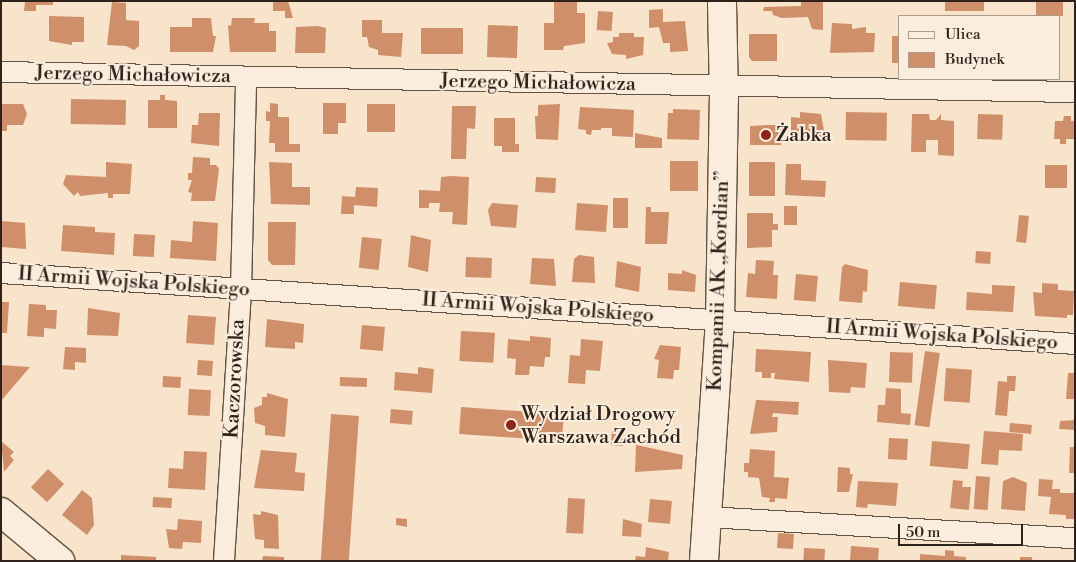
<!DOCTYPE html>
<html>
<head>
<meta charset="utf-8">
<style>
  body { margin:0 }
  #map { position:relative; width:1076px; height:562px; overflow:hidden; background:#f7e4ca; font-family:"Libre Bodoni",serif }
  div>[style] { position:absolute }
  [style*='--x'] { left:calc(var(--x)*1px); top:calc(var(--y)*1px); width:calc(var(--w)*1px); rotate:calc(var(--a)*1deg) }
  .building>* { inset:0; background:#cf8f6b; transform-origin:0 0 }
  .roads { filter:drop-shadow(1px 0 #605246) drop-shadow(-1px 0 #605246) drop-shadow(0 1px #605246) drop-shadow(0 -1px #605246) }
  .street>* { height:20px; margin:-10px; padding:0 10px; transform-origin:10px; border-radius:10px; background:#faeddd }
  .secondary>* { height:28px; margin:-14px; padding:0 14px; transform-origin:14px; border-radius:14px; background:#faeddd }
  .dots>* { width:14px; height:14px; translate:-50% -50%; box-sizing:border-box; border:2px solid #faeddd; border-radius:50% }
  span { translate:-50% -50%; white-space:nowrap; text-align:center; line-height:1.15; -webkit-text-stroke:4px #faeddd; paint-order:stroke }
  .street-label { font-size:20px; color:#2e221a }
  .poi-label { font-size:20px; color:#2e221a }
  .left { translate:0 -50%; text-align:left }
  .frame { position:absolute; inset:0; border:2px solid #2e221a; pointer-events:none }
  .legend { position:absolute; left:898px; top:15px; width:162px; height:65px; box-sizing:border-box; background:#faeddd; border:1px solid #a89c8f; margin:0; padding:6px 9px; list-style:none; font-size:15px; color:#2e221a }
  .legend li { display:flex; align-items:center; gap:10px; height:25px }
  .legend b { width:25px; border:1px solid #a89c8f }
  .scale { position:absolute; left:898px; top:524px; width:125px; height:22px; box-sizing:border-box; border:2px solid #2e221a; border-top:0; padding-left:6px; font-size:15px; line-height:18px; white-space:nowrap; color:#2e221a; -webkit-text-stroke:4px #faeddd; paint-order:stroke }
</style>
</head>
<body>
<div id="map">
  <div class="building">
    <div style="clip-path:polygon(25px 1px,53px 1px,53px 5px,36px 5px,36px 11px,24px 11px)"></div>
    <div style="clip-path:polygon(273px 1px,288px 1px,293px 18px,285px 18px,285px 11px,273px 11px)"></div>
    <div style="clip-path:polygon(554px 1px,577px 1px,577px 13px,585px 13px,585px 43px,564px 46px,563px 50px,544px 50px,544px 23px,554px 23px)"></div>
    <div style="clip-path:polygon(801px 1px,823px 1px,823px 30px,812px 29px,808px 17px,782px 18px,773px 15px,772px 11px,763px 11px,764px 7px,801px 6px)"></div>
    <div style="left:945px;top:1px;width:39px;height:10px"></div>
    <div style="left:1036px;top:1px;width:27px;height:15px"></div>
    <div style="clip-path:polygon(112px 2px,126px 3px,126px 20px,139px 21px,139px 46px,134px 50px,126px 46px,107px 45px)"></div>
    <div style="clip-path:polygon(663px 9px,663px 22px,685px 21px,688px 51px,670px 52px,670px 43px,663px 43px,659px 27px,649px 28px,649px 10px)"></div>
    <div style="left:598px;top:11px;width:15px;height:19px;rotate:4deg"></div>
    <div style="clip-path:polygon(49px 16px,84px 17px,84px 42px,72px 42px,72px 45px,49px 41px)"></div>
    <div style="clip-path:polygon(192px 18px,211px 18px,213px 36px,216px 36px,213px 52px,170px 52px,170px 27px,192px 27px)"></div>
    <div style="clip-path:polygon(232px 18px,255px 18px,254px 23px,269px 23px,269px 31px,276px 31px,276px 52px,230px 52px,228px 25px,231px 26px)"></div>
    <div style="clip-path:polygon(362px 20px,382px 20px,382px 33px,403px 33px,401px 57px,378px 55px,378px 50px,369px 47px,367px 37px,362px 37px)"></div>
    <div style="clip-path:polygon(832px 23px,852px 24px,852px 29px,866px 27px,866px 33px,875px 33px,874px 52px,830px 53px)"></div>
    <div style="left:488px;top:25px;width:30px;height:32px;rotate:2deg"></div>
    <div style="clip-path:polygon(317px 26px,326px 28px,325px 53px,295px 53px,296px 27px)"></div>
    <div style="left:421px;top:28px;width:42px;height:26px"></div>
    <div style="clip-path:polygon(619px 33px,634px 33px,634px 37px,644px 37px,643px 55px,626px 59px,626px 55px,612px 54px,607px 43px,613px 42px,613px 37px,619px 37px)"></div>
    <div style="clip-path:polygon(749px 34px,777px 34px,777px 61px,752px 61px,749px 57px)"></div>
    <div style="left:892px;top:36px;width:8px;height:27px"></div>
    <div style="clip-path:polygon(160px 95px,165px 95px,165px 100px,177px 101px,177px 128px,148px 128px,148px 100px,160px 100px)"></div>
    <div style="left:71px;top:99px;width:55px;height:25px;rotate:1deg"></div>
    <div style="clip-path:polygon(270px 103px,278px 104px,278px 117px,289px 117px,289px 144px,300px 144px,300px 152px,275px 152px,275px 143px,269px 143px,270px 121px,266px 121px,266px 111px,270px 112px)"></div>
    <div style="clip-path:polygon(323px 103px,346px 103px,346px 123px,338px 123px,338px 134px,323px 134px)"></div>
    <div style="clip-path:polygon(1px 104px,23px 104px,27px 114px,23px 125px,7px 125px,7px 131px,1px 131px)"></div>
    <div style="left:367px;top:104px;width:28px;height:28px"></div>
    <div style="clip-path:polygon(560px 104px,558px 140px,536px 139px,535px 116px,538px 116px,538px 105px)"></div>
    <div style="clip-path:polygon(452px 106px,476px 106px,475px 129px,467px 128px,466px 159px,451px 159px)"></div>
    <div style="clip-path:polygon(580px 107px,634px 110px,633px 137px,612px 136px,612px 128px,601px 128px,601px 130px,592px 130px,591px 135px,586px 134px,586px 130px,578px 129px)"></div>
    <div style="clip-path:polygon(673px 109px,700px 110px,699px 140px,667px 139px,668px 113px,673px 113px)"></div>
    <div style="clip-path:polygon(800px 112px,821px 114px,825px 136px,829px 136px,829px 142px,802px 143px,802px 136px,791px 136px,791px 117px,800px 118px)"></div>
    <div style="left:846px;top:112px;width:41px;height:28px;rotate:1deg"></div>
    <div style="clip-path:polygon(199px 113px,220px 113px,219px 146px,191px 143px,192px 125px,198px 125px)"></div>
    <div style="clip-path:polygon(912px 114px,929px 114px,930px 120px,936px 120px,941px 114px,941px 120px,954px 121px,954px 156px,938px 155px,938px 140px,926px 140px,926px 152px,911px 152px)"></div>
    <div style="left:978px;top:114px;width:25px;height:25px;rotate:2deg"></div>
    <div style="clip-path:polygon(1064px 116px,1071px 116px,1071px 121px,1075px 121px,1075px 139px,1066px 139px,1066px 144px,1060px 144px,1060px 139px,1054px 139px,1055px 121px,1063px 121px)"></div>
    <div style="clip-path:polygon(494px 118px,515px 118px,515px 144px,519px 144px,519px 152px,502px 152px,502px 146px,494px 146px)"></div>
    <div style="clip-path:polygon(768px 125px,781px 125px,781px 145px,750px 145px,750px 126px)"></div>
    <div style="clip-path:polygon(635px 133px,662px 138px,662px 148px,635px 148px)"></div>
    <div style="clip-path:polygon(193px 157px,210px 158px,210px 165px,216px 165px,219px 169px,215px 201px,191px 201px,192px 193px,188px 192px,192px 180px,188px 180px,188px 173px,192px 173px)"></div>
    <div style="left:670px;top:161px;width:28px;height:30px"></div>
    <div style="clip-path:polygon(106px 162px,132px 164px,130px 194px,113px 194px,113px 198px,108px 198px,108px 193px,80px 196px,78px 192px,74px 196px,63px 184px,66px 175px,106px 177px)"></div>
    <div style="clip-path:polygon(269px 162px,292px 163px,292px 187px,310px 187px,310px 205px,271px 204px)"></div>
    <div style="left:749px;top:162px;width:26px;height:34px"></div>
    <div style="clip-path:polygon(786px 164px,801px 164px,801px 180px,826px 181px,825px 197px,785px 195px)"></div>
    <div style="left:1067px;top:165px;width:23px;height:22px;rotate:90deg"></div>
    <div style="clip-path:polygon(450px 176px,469px 177px,467px 225px,452px 224px,453px 212px,439px 212px,440px 203px,429px 203px,429px 208px,419px 208px,419px 190px,440px 191px,441px 177px)"></div>
    <div style="left:536px;top:177px;width:20px;height:15px;rotate:3deg"></div>
    <div style="clip-path:polygon(356px 187px,378px 188px,377px 207px,354px 205px,354px 214px,341px 214px,342px 196px,355px 197px)"></div>
    <div style="left:613px;top:198px;width:15px;height:30px"></div>
    <div style="clip-path:polygon(492px 203px,518px 205px,516px 228px,491px 226px,488px 210px)"></div>
    <div style="left:577px;top:203px;width:31px;height:27px;rotate:4deg"></div>
    <div style="left:784px;top:206px;width:13px;height:19px"></div>
    <div style="clip-path:polygon(646px 207px,651px 207px,651px 212px,669px 212px,667px 244px,645px 244px)"></div>
    <div style="clip-path:polygon(747px 213px,773px 213px,773px 224px,778px 224px,778px 230px,772px 230px,772px 247px,747px 248px)"></div>
    <div style="left:1019px;top:215px;width:10px;height:27px;rotate:6deg"></div>
    <div style="clip-path:polygon(1px 221px,25px 223px,26px 249px,1px 247px)"></div>
    <div style="clip-path:polygon(193px 221px,218px 223px,216px 261px,170px 258px,171px 240px,192px 242px)"></div>
    <div style="clip-path:polygon(268px 222px,296px 222px,295px 265px,272px 265px,268px 260px)"></div>
    <div style="clip-path:polygon(63px 225px,95px 227px,95px 232px,115px 233px,114px 255px,61px 251px)"></div>
    <div style="left:134px;top:234px;width:21px;height:22px;rotate:3deg"></div>
    <div style="clip-path:polygon(411px 235px,431px 240px,428px 272px,408px 267px)"></div>
    <div style="left:362px;top:237px;width:20px;height:31px;rotate:6deg"></div>
    <div style="left:976px;top:251px;width:15px;height:12px;rotate:4deg"></div>
    <div style="clip-path:polygon(579px 255px,594px 257px,595px 283px,572px 282px,574px 259px)"></div>
    <div style="left:466px;top:257px;width:26px;height:20px;rotate:2deg"></div>
    <div style="clip-path:polygon(532px 258px,554px 259px,556px 286px,530px 284px)"></div>
    <div style="clip-path:polygon(756px 260px,774px 261px,773px 275px,778px 275px,777px 299px,746px 297px,748px 273px,755px 274px)"></div>
    <div style="clip-path:polygon(617px 261px,641px 267px,639px 292px,615px 287px)"></div>
    <div style="clip-path:polygon(845px 264px,868px 270px,867px 292px,863px 291px,862px 303px,839px 301px,842px 267px)"></div>
    <div style="clip-path:polygon(682px 270px,696px 275px,695px 292px,668px 290px,668px 273px,682px 274px)"></div>
    <div style="left:796px;top:274px;width:22px;height:26px;rotate:5deg"></div>
    <div style="left:900px;top:282px;width:37px;height:24px;rotate:5deg"></div>
    <div style="clip-path:polygon(1042px 283px,1058px 284px,1058px 290px,1074px 291px,1073px 315px,1067px 315px,1067px 318px,1035px 316px,1033px 292px,1042px 293px)"></div>
    <div style="clip-path:polygon(992px 285px,1015px 286px,1013px 312px,966px 310px,967px 292px,992px 294px)"></div>
    <div style="clip-path:polygon(1px 302px,9px 302px,7px 333px,1px 333px)"></div>
    <div style="clip-path:polygon(29px 304px,46px 305px,46px 310px,57px 310px,56px 329px,44px 328px,44px 337px,27px 336px)"></div>
    <div style="clip-path:polygon(88px 308px,120px 313px,118px 336px,87px 335px)"></div>
    <div style="left:188px;top:315px;width:28px;height:28px;rotate:4deg"></div>
    <div style="clip-path:polygon(267px 319px,304px 324px,303px 343px,295px 342px,295px 349px,265px 347px)"></div>
    <div style="left:362px;top:325px;width:23px;height:24px;rotate:5deg"></div>
    <div style="left:461px;top:331px;width:34px;height:30px;rotate:3deg"></div>
    <div style="clip-path:polygon(530px 336px,551px 338px,550px 357px,545px 357px,544px 367px,530px 366px,529px 375px,515px 375px,516px 359px,507px 358px,508px 339px,530px 341px)"></div>
    <div style="clip-path:polygon(581px 339px,603px 341px,600px 371px,586px 370px,585px 384px,568px 383px,570px 355px,580px 356px)"></div>
    <div style="clip-path:polygon(660px 345px,681px 347px,679px 370px,674px 370px,673px 379px,657px 378px,659px 360px,654px 359px)"></div>
    <div style="clip-path:polygon(65px 347px,86px 348px,86px 363px,75px 362px,75px 370px,63px 369px)"></div>
    <div style="clip-path:polygon(756px 349px,811px 352px,809px 382px,774px 379px,775px 373px,771px 373px,771px 378px,762px 378px,762px 372px,755px 372px)"></div>
    <div style="left:925px;top:351px;width:15px;height:75px;rotate:8deg"></div>
    <div style="left:890px;top:352px;width:23px;height:30px;rotate:2deg"></div>
    <div style="left:198px;top:360px;width:15px;height:15px;rotate:4deg"></div>
    <div style="clip-path:polygon(828px 360px,867px 363px,865px 388px,851px 387px,850px 393px,829px 392px)"></div>
    <div style="clip-path:polygon(1px 365px,30px 367px,1px 401px)"></div>
    <div style="clip-path:polygon(418px 367px,434px 369px,432px 393px,394px 390px,395px 372px,418px 374px)"></div>
    <div style="left:946px;top:368px;width:26px;height:33px;rotate:4deg"></div>
    <div style="clip-path:polygon(1068px 373px,1075px 373px,1075px 399px,1066px 399px)"></div>
    <div style="left:163px;top:376px;width:18px;height:11px;rotate:3deg"></div>
    <div style="clip-path:polygon(1007px 376px,1016px 376px,1015px 391px,1009px 391px,1007px 416px,995px 415px,998px 381px,1007px 382px)"></div>
    <div style="left:340px;top:377px;width:27px;height:9px;rotate:2deg"></div>
    <div style="clip-path:polygon(886px 388px,901px 389px,901px 413px,911px 414px,910px 425px,877px 422px,878px 405px,885px 405px)"></div>
    <div style="left:189px;top:389px;width:22px;height:26px;rotate:3deg"></div>
    <div style="clip-path:polygon(267px 393px,288px 399px,285px 437px,265px 435px,265px 426px,255px 423px,254px 408px,262px 405px,262px 397px,267px 397px)"></div>
    <div style="clip-path:polygon(756px 400px,799px 402px,798px 415px,773px 413px,772px 417px,778px 417px,777px 432px,750px 434px)"></div>
    <div style="left:461px;top:407px;width:103px;height:27px;rotate:4deg"></div>
    <div style="left:391px;top:409px;width:22px;height:14px;rotate:5deg"></div>
    <div style="left:331px;top:414px;width:28px;height:147px;rotate:4deg"></div>
    <div style="clip-path:polygon(1075px 420px,1075px 430px,1059px 429px,1060px 421px)"></div>
    <div style="left:1010px;top:423px;width:22px;height:9px;rotate:5deg"></div>
    <div style="left:612px;top:431px;width:12px;height:14px;rotate:5deg"></div>
    <div style="clip-path:polygon(984px 431px,1023px 434px,1022px 451px,999px 450px,998px 465px,981px 464px)"></div>
    <div style="left:889px;top:438px;width:19px;height:21px;rotate:3deg"></div>
    <div style="clip-path:polygon(1px 441px,14px 452px,10px 456px,14px 460px,4px 472px)"></div>
    <div style="left:932px;top:441px;width:38px;height:25px;rotate:5deg"></div>
    <div style="clip-path:polygon(636px 445px,683px 455px,682px 469px,635px 472px)"></div>
    <div style="clip-path:polygon(1070px 447px,1075px 447px,1075px 473px,1069px 473px)"></div>
    <div style="clip-path:polygon(750px 449px,775px 451px,774px 477px,789px 478px,787px 499px,775px 498px,775px 502px,769px 502px,770px 498px,762px 497px,759px 478px,748px 477px,748px 472px,744px 472px,744px 463px,749px 463px)"></div>
    <div style="clip-path:polygon(261px 450px,297px 453px,295px 472px,305px 473px,304px 491px,254px 488px)"></div>
    <div style="clip-path:polygon(184px 451px,207px 452px,205px 490px,168px 488px,169px 468px,183px 469px)"></div>
    <div style="clip-path:polygon(838px 467px,850px 468px,850px 474px,853px 474px,849px 492px,837px 492px)"></div>
    <div style="left:48px;top:469px;width:22px;height:25px;rotate:43deg"></div>
    <div style="left:976px;top:476px;width:14px;height:33px;rotate:4deg"></div>
    <div style="clip-path:polygon(1013px 477px,1027px 483px,1025px 511px,1001px 509px,1003px 481px)"></div>
    <div style="clip-path:polygon(1039px 479px,1053px 480px,1052px 489px,1060px 489px,1060px 493px,1075px 493px,1075px 519px,1066px 519px,1066px 515px,1049px 514px,1051px 497px,1038px 496px)"></div>
    <div style="clip-path:polygon(953px 480px,963px 481px,962px 487px,971px 487px,969px 510px,950px 508px)"></div>
    <div style="clip-path:polygon(858px 481px,898px 483px,896px 506px,868px 504px,867px 508px,856px 507px)"></div>
    <div style="clip-path:polygon(82px 490px,92px 498px,94px 525px,87px 535px,62px 515px)"></div>
    <div style="left:153px;top:497px;width:19px;height:10px;rotate:3deg"></div>
    <div style="left:568px;top:498px;width:17px;height:35px;rotate:3deg"></div>
    <div style="left:650px;top:499px;width:22px;height:23px;rotate:5deg"></div>
    <div style="clip-path:polygon(261px 511px,278px 515px,279px 549px,264px 548px,264px 540px,255px 539px,253px 514px,261px 515px)"></div>
    <div style="clip-path:polygon(396px 518px,407px 519px,407px 527px,396px 525px)"></div>
    <div style="clip-path:polygon(178px 519px,202px 521px,201px 543px,183px 542px,182px 549px,169px 548px,166px 529px,177px 530px)"></div>
    <div style="clip-path:polygon(623px 519px,642px 524px,641px 537px,622px 536px)"></div>
    <div style="left:778px;top:533px;width:16px;height:15px;rotate:4deg"></div>
    <div style="left:851px;top:546px;width:28px;height:15px;rotate:4deg"></div>
    <div style="clip-path:polygon(646px 547px,669px 552px,668px 561px,635px 561px,636px 556px,645px 557px)"></div>
    <div style="left:804px;top:548px;width:21px;height:13px;rotate:3deg"></div>
    <div style="clip-path:polygon(945px 550px,954px 551px,954px 556px,966px 557px,966px 561px,920px 561px,920px 554px,945px 556px)"></div>
    <div style="clip-path:polygon(121px 555px,156px 557px,156px 561px,121px 561px)"></div>
    <div style="clip-path:polygon(263px 556px,284px 557px,284px 561px,262px 561px)"></div>
    <div style="left:1020px;top:557px;width:12px;height:4px"></div>
  </div>
  <div class="roads">
    <div class="street">
      <div style="--x:1;--y:72;--w:1074;--a:1.07"></div>
      <div style="--x:1;--y:273;--w:1076;--a:3.78"></div>
      <div style="--x:707;--y:517;--w:369;--a:3.3"></div>
      <div style="--x:224;--y:561;--w:273;--a:-86.4"></div>
      <div style="--x:241;--y:289;--w:211;--a:-88.6"></div>
    </div>
    <div class="secondary">
      <div style="--x:1;--y:512;--w:77;--a:39.7"></div>
      <div style="--x:704;--y:561;--w:242;--a:-86.2"></div>
      <div style="--x:720;--y:320;--w:221;--a:-89"></div>
      <div style="--x:724;--y:99;--w:98;--a:-91.2"></div>
    </div>
  </div>
  <div class="dots">
    <div style="left:766px;top:135px;background:#8f2418"></div>
    <div style="left:511px;top:425px;background:#8f2418"></div>
  </div>
  <div class="street-label">
    <span style="left:133px;top:75px;rotate:1deg">Jerzego Michałowicza</span>
    <span style="left:538px;top:83px;rotate:1deg">Jerzego Michałowicza</span>
    <span style="left:719px;top:281px;rotate:-88deg">Kompanii AK „Kordian”</span>
    <span style="left:134px;top:282px;rotate:4deg">II Armii Wojska Polskiego</span>
    <span style="left:538px;top:308px;rotate:4deg">II Armii Wojska Polskiego</span>
    <span style="left:942px;top:335px;rotate:4deg">II Armii Wojska Polskiego</span>
    <span style="left:235px;top:379px;rotate:-87deg">Kaczorowska</span>
  </div>
  <div class="poi-label">
    <span class="left" style="left:776px;top:135px">Żabka</span>
    <span class="left" style="left:521px;top:426px">Wydział Drogowy<br>Warszawa Zachód</span>
  </div>
  <div class="frame"></div>
  <ul class="legend">
  <li><b style="height:6px;background:#faeddd"></b>Ulica</li>
  <li><b style="height:14px;background:#cf8f6b"></b>Budynek</li>
  </ul>
  <div class="scale">50 m</div>
</div>
</body>
</html>
